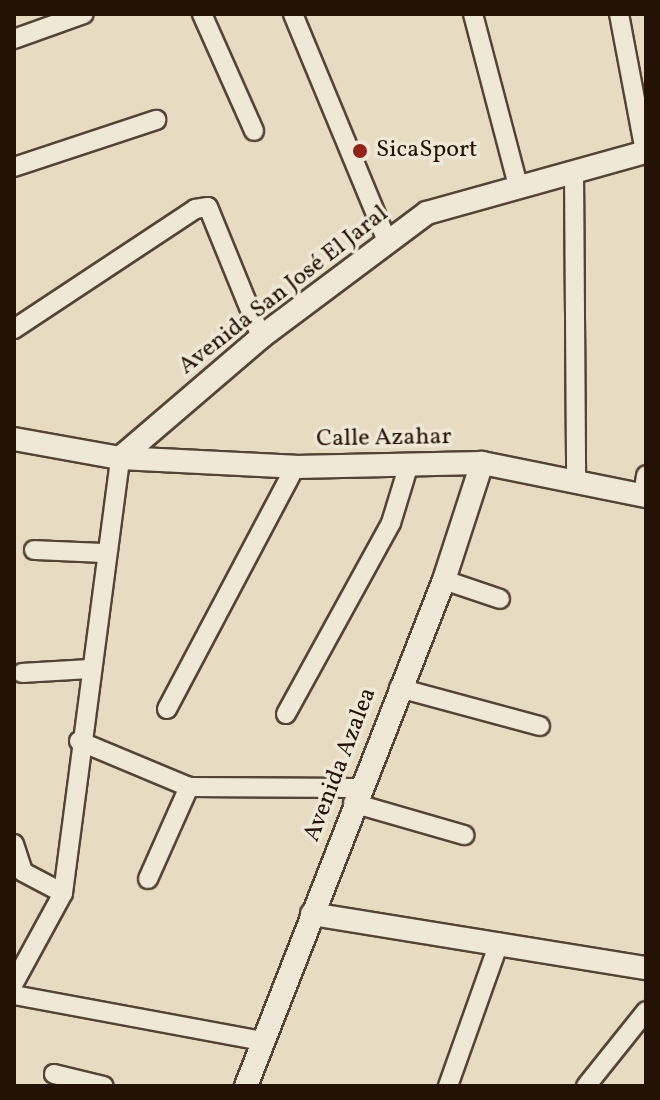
<!DOCTYPE html>
<html>
<head>
<meta charset="utf-8">
<style>
  body { margin:0 }
  #map { position:relative; width:660px; height:1100px; overflow:hidden; background:#e7dbc2; font-family:Vollkorn,serif }
  div>[style] { position:absolute }
  [style*='--x'] { left:calc(var(--x)*1px); top:calc(var(--y)*1px); width:calc(var(--w)*1px); rotate:calc(var(--a)*1deg) }
  .roads { filter:drop-shadow(2px 0 #554436) drop-shadow(-2px 0 #554436) drop-shadow(0 2px #554436) drop-shadow(0 -2px #554436) }
  .minor>* { height:18px; margin:-9px; padding:0 9px; transform-origin:9px; border-radius:9px; background:#efe8d7 }
  .tertiary>* { height:22px; margin:-11px; padding:0 11px; transform-origin:11px; border-radius:11px; background:#efe8d7 }
  .dots>* { width:22px; height:22px; translate:-50% -50%; box-sizing:border-box; border:4px solid #efe8d7; border-radius:50% }
  span { translate:-50% -50%; white-space:nowrap; text-align:center; line-height:1.15; -webkit-text-stroke:7px #efe8d7; paint-order:stroke }
  .poi-label { font-size:24px; color:#241207 }
  .left { translate:0 -50%; text-align:left }
  .street-label { font-size:24px; color:#241207 }
  .frame { position:absolute; inset:0; border:16px solid #241207; pointer-events:none }
</style>
</head>
<body>
<div id="map">
  <div class="roads">
    <div class="minor">
      <div style="--x:202;--y:14;--w:128;--a:66"></div>
      <div style="--x:293;--y:14;--w:243;--a:67.5"></div>
      <div style="--x:473;--y:14;--w:178;--a:75.3"></div>
      <div style="--x:619;--y:14;--w:140;--a:79.3"></div>
      <div style="--x:14;--y:39;--w:74;--a:-19.7"></div>
      <div style="--x:14;--y:167;--w:150;--a:-18.3"></div>
      <div style="--x:574;--y:172;--w:309;--a:89.6"></div>
      <div style="--x:14;--y:329;--w:217;--a:-33.5"></div>
      <div style="--x:195;--y:209;--w:13;--a:-9"></div>
      <div style="--x:208;--y:207;--w:140;--a:67.8"></div>
      <div style="--x:643;--y:495;--w:20;--a:-81"></div>
      <div style="--x:34;--y:550;--w:72;--a:2.4"></div>
      <div style="--x:444;--y:580;--w:59;--a:18.7"></div>
      <div style="--x:22;--y:673;--w:67;--a:-3.4"></div>
      <div style="--x:399;--y:688;--w:146;--a:15.1"></div>
      <div style="--x:167;--y:709;--w:274;--a:-62.1"></div>
      <div style="--x:286;--y:714;--w:218;--a:-61.2"></div>
      <div style="--x:391;--y:523;--w:62;--a:-73"></div>
      <div style="--x:79;--y:741;--w:119;--a:22.7"></div>
      <div style="--x:189;--y:787;--w:170;--a:0.3"></div>
      <div style="--x:353;--y:803;--w:116;--a:16.1"></div>
      <div style="--x:14;--y:844;--w:29;--a:72"></div>
      <div style="--x:23;--y:872;--w:45;--a:27.7"></div>
      <div style="--x:148;--y:879;--w:101;--a:-66"></div>
      <div style="--x:14;--y:983;--w:102;--a:-61.4"></div>
      <div style="--x:63;--y:893;--w:439;--a:-82.5"></div>
      <div style="--x:14;--y:995;--w:253;--a:10.5"></div>
      <div style="--x:54;--y:1074;--w:51;--a:13.5"></div>
      <div style="--x:448;--y:1086;--w:152;--a:-70.4"></div>
      <div style="--x:586;--y:1086;--w:96;--a:-51.3"></div>
    </div>
    <div class="tertiary">
      <div style="--x:14;--y:439;--w:108;--a:10.2"></div>
      <div style="--x:120;--y:458;--w:175;--a:2.9"></div>
      <div style="--x:295;--y:467;--w:187;--a:-1.2"></div>
      <div style="--x:482;--y:463;--w:167;--a:11.4"></div>
      <div style="--x:120;--y:458;--w:186;--a:-40.6"></div>
      <div style="--x:261;--y:337;--w:207;--a:-36.8"></div>
      <div style="--x:427;--y:213;--w:227;--a:-15.6"></div>
      <div style="--x:312;--y:914;--w:338;--a:9.2"></div>
      <div style="--x:246;--y:1086;--w:543;--a:-68.63"></div>
      <div style="--x:444;--y:580;--w:123;--a:-72"></div>
    </div>
  </div>
  <div class="dots">
    <div style="left:360px;top:151px;background:#8f2418"></div>
  </div>
  <div class="poi-label">
    <span class="left" style="left:376px;top:151px">SicaSport</span>
  </div>
  <div class="street-label">
    <span style="left:284px;top:291px;rotate:-38deg">Avenida San José El Jaral</span>
    <span style="left:384px;top:439px;rotate:-1deg">Calle Azahar</span>
    <span style="left:341px;top:765px;rotate:-69deg">Avenida Azalea</span>
  </div>
  <div class="frame"></div>
</div>
</body>
</html>
